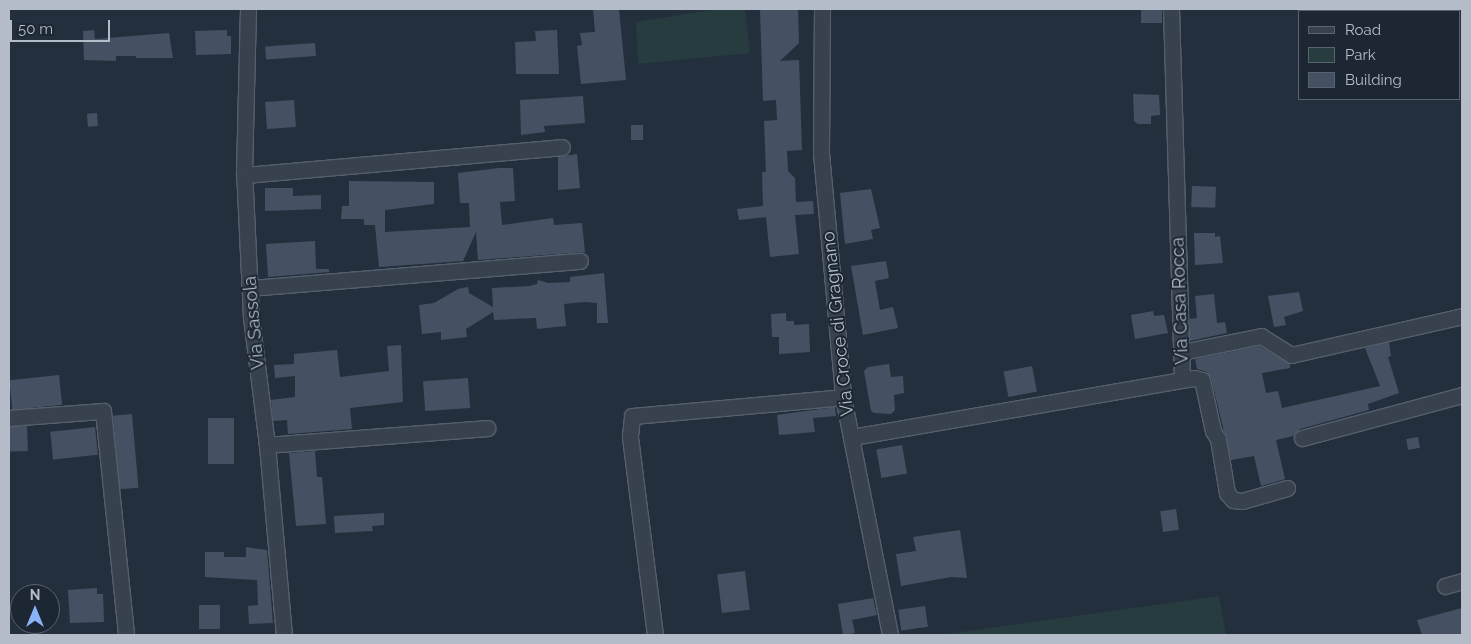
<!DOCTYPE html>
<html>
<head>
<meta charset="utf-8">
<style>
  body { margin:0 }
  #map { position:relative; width:1471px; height:644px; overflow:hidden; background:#242f3e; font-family:Raleway,sans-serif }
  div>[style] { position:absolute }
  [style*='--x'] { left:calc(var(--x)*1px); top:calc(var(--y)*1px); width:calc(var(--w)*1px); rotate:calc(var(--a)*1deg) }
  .green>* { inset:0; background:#263c3f }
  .building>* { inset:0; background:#455162; transform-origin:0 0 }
  .roads { filter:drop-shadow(1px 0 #565f6c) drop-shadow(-1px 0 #565f6c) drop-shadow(0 1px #565f6c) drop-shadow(0 -1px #565f6c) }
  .minor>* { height:15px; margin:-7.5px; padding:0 7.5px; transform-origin:7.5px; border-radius:7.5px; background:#38414e }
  span { translate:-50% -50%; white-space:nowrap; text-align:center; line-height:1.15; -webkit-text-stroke:4px #1d2633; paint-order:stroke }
  .street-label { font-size:18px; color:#b4bcc9 }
  .frame { position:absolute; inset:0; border:10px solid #b4bcc9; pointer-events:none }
  .legend { position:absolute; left:1298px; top:10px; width:162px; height:90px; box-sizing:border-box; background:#1d2633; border:1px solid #59626f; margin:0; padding:6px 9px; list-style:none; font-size:15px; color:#b4bcc9 }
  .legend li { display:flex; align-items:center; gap:10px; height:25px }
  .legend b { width:25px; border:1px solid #59626f }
  .north { position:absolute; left:10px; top:584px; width:50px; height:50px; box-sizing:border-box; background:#1d2633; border:1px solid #59626f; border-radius:50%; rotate:0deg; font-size:14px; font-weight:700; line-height:20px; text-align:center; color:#b4bcc9 }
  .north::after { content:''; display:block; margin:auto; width:18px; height:22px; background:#8ab4f8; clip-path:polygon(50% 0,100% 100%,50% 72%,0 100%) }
  .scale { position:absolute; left:10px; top:20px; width:100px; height:22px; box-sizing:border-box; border:2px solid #b4bcc9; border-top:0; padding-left:6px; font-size:15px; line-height:18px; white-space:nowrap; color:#b4bcc9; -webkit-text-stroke:4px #1d2633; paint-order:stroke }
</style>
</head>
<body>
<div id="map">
  <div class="green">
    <div style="clip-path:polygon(719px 9px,745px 9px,750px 53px,638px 64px,636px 22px)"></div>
    <div style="clip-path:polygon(1219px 596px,1226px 635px,939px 635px)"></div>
  </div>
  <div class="building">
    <div style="clip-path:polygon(593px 9px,619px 9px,626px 80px,581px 84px,577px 46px,582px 45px,580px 33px,595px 32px)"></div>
    <div style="clip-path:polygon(760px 9px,798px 9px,799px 43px,780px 61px,799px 60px,802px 150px,787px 151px,788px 171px,795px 178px,796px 202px,813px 201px,814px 214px,795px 215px,799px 254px,770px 257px,766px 217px,739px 220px,737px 209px,763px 206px,762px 172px,766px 172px,764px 121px,777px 120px,776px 100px,763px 101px)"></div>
    <div style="left:1141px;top:9px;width:21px;height:14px"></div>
    <div style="clip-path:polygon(94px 30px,95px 39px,169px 33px,173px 58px,136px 58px,136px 56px,116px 56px,116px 61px,84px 60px,83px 31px)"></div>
    <div style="clip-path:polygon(227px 30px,227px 36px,231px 36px,231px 54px,196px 55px,195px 31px)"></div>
    <div style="clip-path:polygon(557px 30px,559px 74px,516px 74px,515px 42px,536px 41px,535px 31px)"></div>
    <div style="left:315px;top:43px;width:13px;height:50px;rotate:86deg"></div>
    <div style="clip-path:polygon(1133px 94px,1159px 95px,1160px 115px,1151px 116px,1151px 124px,1138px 124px,1134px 121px)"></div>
    <div style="clip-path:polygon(583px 96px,585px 123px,544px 126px,545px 132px,521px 135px,520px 100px)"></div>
    <div style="left:294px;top:100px;width:27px;height:29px;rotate:86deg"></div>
    <div style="left:97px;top:113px;width:13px;height:10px;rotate:86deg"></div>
    <div style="left:631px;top:125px;width:12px;height:15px"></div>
    <div style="clip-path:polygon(577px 154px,580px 188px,558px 190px,558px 157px)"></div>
    <div style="clip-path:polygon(499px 168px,513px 168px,515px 201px,500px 202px,502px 225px,553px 218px,554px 225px,582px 223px,585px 252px,478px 260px,476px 232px,463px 261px,379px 267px,375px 225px,364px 225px,364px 219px,341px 219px,342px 206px,349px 206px,349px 181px,434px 182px,434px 204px,385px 210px,385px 232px,470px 227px,469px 203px,460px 203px,458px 173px)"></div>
    <div style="left:1192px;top:186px;width:24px;height:21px;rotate:2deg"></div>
    <div style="clip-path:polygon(265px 188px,293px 188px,293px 196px,321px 195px,321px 209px,265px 211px)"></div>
    <div style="clip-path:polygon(871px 189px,880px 228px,871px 230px,873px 239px,845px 244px,840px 193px)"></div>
    <div style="clip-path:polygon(1194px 233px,1215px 233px,1215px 237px,1220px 236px,1223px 263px,1195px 265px)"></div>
    <div style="clip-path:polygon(315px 241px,316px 269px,329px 269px,329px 272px,268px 277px,266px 244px)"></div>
    <div style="clip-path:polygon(886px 261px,889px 278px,875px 281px,880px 310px,893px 307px,898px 328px,863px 335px,851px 266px)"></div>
    <div style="clip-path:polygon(604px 273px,608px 323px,597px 323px,597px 303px,585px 302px,564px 304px,566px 326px,537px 329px,536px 318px,494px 320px,493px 312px,466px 329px,467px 337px,441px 340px,441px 332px,422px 334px,419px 305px,434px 303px,458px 289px,468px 287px,469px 293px,493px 307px,492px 288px,530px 286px,537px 284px,538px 280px,548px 283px,570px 282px,570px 277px)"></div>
    <div style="clip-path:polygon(1299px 292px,1303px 311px,1284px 317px,1286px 325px,1274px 327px,1268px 296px)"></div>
    <div style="clip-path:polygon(1214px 294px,1217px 323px,1225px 322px,1227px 333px,1190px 341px,1190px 319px,1197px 318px,1195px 296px)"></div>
    <div style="clip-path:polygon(1153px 311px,1154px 316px,1164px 315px,1168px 333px,1135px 339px,1131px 315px)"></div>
    <div style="clip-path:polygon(786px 313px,786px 321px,794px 321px,794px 325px,809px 324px,810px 352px,779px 354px,779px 337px,772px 337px,771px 314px)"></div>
    <div style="clip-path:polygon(1389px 342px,1391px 356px,1388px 357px,1399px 393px,1368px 404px,1369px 410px,1300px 429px,1293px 436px,1276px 440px,1285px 479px,1261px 486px,1254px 456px,1231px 460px,1211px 378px,1207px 372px,1197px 369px,1195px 359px,1259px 346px,1290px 364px,1290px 368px,1262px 373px,1266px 393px,1278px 391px,1282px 408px,1380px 386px,1365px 348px)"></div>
    <div style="clip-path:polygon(401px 345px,403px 402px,350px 408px,352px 429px,288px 434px,287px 420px,273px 421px,271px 400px,295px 397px,295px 376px,275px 378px,274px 365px,294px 364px,294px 354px,337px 350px,340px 377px,389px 371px,387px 346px)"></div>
    <div style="clip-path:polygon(889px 364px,891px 377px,903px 376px,904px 393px,894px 395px,895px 410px,891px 414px,874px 413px,871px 411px,864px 371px,868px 367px)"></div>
    <div style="left:1032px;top:366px;width:26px;height:29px;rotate:79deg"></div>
    <div style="left:59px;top:375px;width:30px;height:50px;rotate:84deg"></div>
    <div style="left:468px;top:378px;width:30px;height:45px;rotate:86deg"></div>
    <div style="clip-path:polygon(835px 407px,836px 416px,813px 418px,815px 432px,779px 435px,777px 415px)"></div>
    <div style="left:132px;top:414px;width:74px;height:19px;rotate:85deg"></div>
    <div style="left:208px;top:418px;width:26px;height:46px"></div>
    <div style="left:27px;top:426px;width:25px;height:18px;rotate:88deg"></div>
    <div style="left:95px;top:427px;width:28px;height:45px;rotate:84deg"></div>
    <div style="left:1418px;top:437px;width:11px;height:12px;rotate:80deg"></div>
    <div style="left:902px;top:445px;width:29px;height:26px;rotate:80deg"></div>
    <div style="clip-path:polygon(315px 451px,317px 477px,322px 477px,326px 524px,296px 526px,289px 453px)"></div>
    <div style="left:1176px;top:509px;width:21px;height:16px;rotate:82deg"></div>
    <div style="clip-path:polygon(384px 513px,384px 525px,372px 526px,373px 531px,335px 533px,334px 516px)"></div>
    <div style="clip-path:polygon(960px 530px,967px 578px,951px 577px,901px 586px,896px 554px,916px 551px,913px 537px)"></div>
    <div style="clip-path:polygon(246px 547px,267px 550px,273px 623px,249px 624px,248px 606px,258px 605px,257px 580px,205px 577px,205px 552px,224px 552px,224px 557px,246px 557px)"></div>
    <div style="left:745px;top:571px;width:39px;height:28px;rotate:83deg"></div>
    <div style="clip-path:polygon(97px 588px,97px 594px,103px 594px,104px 622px,70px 623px,68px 590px)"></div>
    <div style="clip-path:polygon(873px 598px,877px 615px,852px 620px,855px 633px,843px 635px,838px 604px)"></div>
    <div style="left:199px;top:605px;width:21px;height:24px"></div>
    <div style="left:925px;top:606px;width:21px;height:27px;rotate:82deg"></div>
    <div style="clip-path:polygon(1462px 608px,1462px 635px,1422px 635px,1417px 620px)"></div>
  </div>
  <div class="roads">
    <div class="minor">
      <div style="--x:248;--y:9;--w:160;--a:91.4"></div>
      <div style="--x:244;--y:169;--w:148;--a:87.3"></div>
      <div style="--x:251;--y:317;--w:129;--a:82.9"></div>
      <div style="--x:267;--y:445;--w:191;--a:84.9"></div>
      <div style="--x:822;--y:9;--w:144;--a:90.4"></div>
      <div style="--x:821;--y:153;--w:245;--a:84.8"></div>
      <div style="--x:843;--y:397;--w:243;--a:78.8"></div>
      <div style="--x:1171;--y:9;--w:370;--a:88.3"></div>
      <div style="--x:244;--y:175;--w:319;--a:-5"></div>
      <div style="--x:250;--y:288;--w:331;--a:-4.7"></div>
      <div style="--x:1182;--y:352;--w:81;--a:-11.4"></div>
      <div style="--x:1261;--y:336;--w:36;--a:32"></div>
      <div style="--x:1291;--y:355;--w:175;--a:-12.8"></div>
      <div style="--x:9;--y:418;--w:94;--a:-4.3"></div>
      <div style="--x:103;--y:411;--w:225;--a:84.1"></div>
      <div style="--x:852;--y:437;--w:347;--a:-9.8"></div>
      <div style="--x:1194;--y:378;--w:8;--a:14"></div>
      <div style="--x:1202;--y:380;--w:52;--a:77.8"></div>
      <div style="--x:1213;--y:431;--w:9;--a:58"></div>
      <div style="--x:1218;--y:439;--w:55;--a:80.5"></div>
      <div style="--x:1227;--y:493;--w:9;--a:49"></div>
      <div style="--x:1233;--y:500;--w:9;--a:6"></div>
      <div style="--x:1242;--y:501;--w:47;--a:-16.1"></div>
      <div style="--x:1302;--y:438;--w:166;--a:-15"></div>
      <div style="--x:267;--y:445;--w:221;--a:-4.4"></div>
      <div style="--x:1445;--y:586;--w:18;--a:-16"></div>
      <div style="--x:655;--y:635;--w:201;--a:-97.2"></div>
      <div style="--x:630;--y:436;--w:20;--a:-84"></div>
      <div style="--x:632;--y:416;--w:212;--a:-5.1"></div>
    </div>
  </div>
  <div class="street-label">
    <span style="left:1180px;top:301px;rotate:-92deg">Via Casa Rocca</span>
    <span style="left:254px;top:323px;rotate:-95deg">Via Sassola</span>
    <span style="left:838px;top:324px;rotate:-96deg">Via Croce di Gragnano</span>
  </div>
  <div class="frame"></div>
  <ul class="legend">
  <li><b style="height:6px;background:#38414e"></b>Road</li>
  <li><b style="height:14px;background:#263c3f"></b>Park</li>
  <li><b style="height:14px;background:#455162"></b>Building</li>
  </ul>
  <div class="north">N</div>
  <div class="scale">50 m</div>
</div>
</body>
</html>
